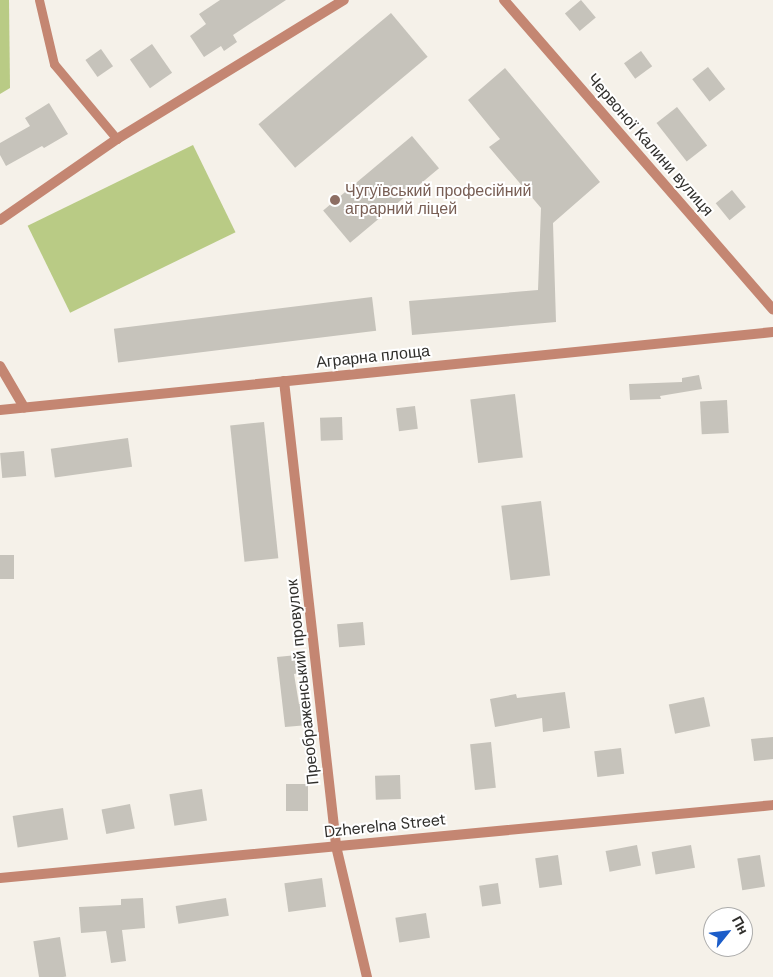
<!DOCTYPE html>
<html>
<head>
<meta charset="utf-8">
<style>
  body { margin:0 }
  #map { position:relative; width:773px; height:977px; overflow:hidden; background:#f5f1e9; font-family:"DM Sans",sans-serif }
  div>[style] { position:absolute }
  [style*='--x'] { left:calc(var(--x)*1px); top:calc(var(--y)*1px); width:calc(var(--w)*1px); rotate:calc(var(--a)*1deg) }
  .green>* { inset:0; background:#b9cb85; transform-origin:0 0 }
  .building>* { inset:0; background:#c6c3bb; transform-origin:0 0 }
  .lane>* { height:9px; margin:-4.5px; padding:0 4.5px; transform-origin:4.5px; border-radius:4.5px; background:#c48672 }
  .street>* { height:10px; margin:-5px; padding:0 5px; transform-origin:5px; border-radius:5px; background:#c48672 }
  .dots>* { width:14px; height:14px; translate:-50% -50%; box-sizing:border-box; border:2px solid #fff; border-radius:50% }
  span { translate:-50% -50%; white-space:nowrap; text-align:center; line-height:1.15; -webkit-text-stroke:4px #fff; paint-order:stroke }
  .street-label { font-size:16px; color:#302f2c }
  .education-label { font-size:16px; color:#785e54 }
  .left { translate:0 -50%; text-align:left }
  .north { position:absolute; left:703px; top:907px; width:50px; height:50px; box-sizing:border-box; background:#fff; border:1px solid #acacab; border-radius:50%; rotate:61deg; font-size:14px; font-weight:700; line-height:20px; text-align:center; color:#302f2c }
  .north::after { content:''; display:block; margin:auto; width:18px; height:22px; background:#1c5dc9; clip-path:polygon(50% 0,100% 100%,50% 72%,0 100%) }
</style>
</head>
<body>
<div id="map">
  <div class="green">
    <div style="clip-path:polygon(0 0,9px 0,10px 88px,0 94px)"></div>
    <div style="left:193px;top:145px;width:97px;height:184px;rotate:64deg"></div>
  </div>
  <div class="building">
    <div style="clip-path:polygon(220px 0,286px 0,233px 35px,237px 42px,224px 51px,221px 46px,204px 57px,190px 36px,206px 24px,199px 14px)"></div>
    <div style="left:581px;top:0;width:23px;height:21px;rotate:50deg"></div>
    <div style="left:391px;top:13px;width:57px;height:173px;rotate:50deg"></div>
    <div style="left:152px;top:44px;width:35px;height:27px;rotate:55deg"></div>
    <div style="left:101px;top:49px;width:21px;height:19px;rotate:55deg"></div>
    <div style="left:641px;top:51px;width:19px;height:21px;rotate:54deg"></div>
    <div style="left:708px;top:67px;width:28px;height:20px;rotate:52deg"></div>
    <div style="clip-path:polygon(505px 68px,600px 182px,553px 223px,556px 322px,412px 335px,409px 301px,538px 290px,541px 208px,489px 147px,500px 139px,468px 100px)"></div>
    <div style="clip-path:polygon(49px 103px,68px 134px,44px 148px,42px 146px,6px 166px,0 155px,0 143px,30px 126px,25px 118px)"></div>
    <div style="left:677px;top:107px;width:49px;height:26px;rotate:52deg"></div>
    <div style="left:412px;top:136px;width:42px;height:116px;rotate:50deg"></div>
    <div style="left:732px;top:190px;width:22px;height:21px;rotate:51deg"></div>
    <div style="left:372px;top:297px;width:34px;height:260px;rotate:83deg"></div>
    <div style="clip-path:polygon(699px 375px,702px 389px,660px 396px,661px 399px,630px 400px,629px 384px,682px 382px,682px 378px)"></div>
    <div style="left:515px;top:394px;width:64px;height:45px;rotate:83deg"></div>
    <div style="left:727px;top:400px;width:33px;height:27px;rotate:87deg"></div>
    <div style="left:415px;top:406px;width:23px;height:19px;rotate:83deg"></div>
    <div style="left:342px;top:417px;width:23px;height:22px;rotate:88deg"></div>
    <div style="left:264px;top:422px;width:137px;height:34px;rotate:84deg"></div>
    <div style="left:128px;top:438px;width:29px;height:78px;rotate:82deg"></div>
    <div style="left:24px;top:451px;width:25px;height:24px;rotate:85deg"></div>
    <div style="left:541px;top:501px;width:75px;height:40px;rotate:83deg"></div>
    <div style="left:0;top:555px;width:14px;height:24px"></div>
    <div style="left:363px;top:622px;width:23px;height:26px;rotate:85deg"></div>
    <div style="clip-path:polygon(297px 655px,299px 673px,294px 674px,299px 704px,306px 704px,308px 725px,285px 727px,277px 657px)"></div>
    <div style="clip-path:polygon(565px 692px,570px 728px,543px 732px,542px 718px,495px 727px,490px 699px,516px 694px,517px 698px)"></div>
    <div style="left:704px;top:697px;width:30px;height:36px;rotate:78deg"></div>
    <div style="clip-path:polygon(773px 737px,773px 759px,754px 761px,751px 739px)"></div>
    <div style="left:491px;top:742px;width:46px;height:21px;rotate:84deg"></div>
    <div style="left:621px;top:748px;width:26px;height:27px;rotate:83deg"></div>
    <div style="left:400px;top:775px;width:24px;height:25px;rotate:88deg"></div>
    <div style="left:308px;top:784px;width:27px;height:22px;rotate:90deg"></div>
    <div style="left:202px;top:789px;width:32px;height:33px;rotate:81deg"></div>
    <div style="left:130px;top:804px;width:25px;height:29px;rotate:79deg"></div>
    <div style="left:63px;top:808px;width:32px;height:51px;rotate:81deg"></div>
    <div style="left:637px;top:845px;width:21px;height:32px;rotate:79deg"></div>
    <div style="left:691px;top:845px;width:23px;height:40px;rotate:80deg"></div>
    <div style="left:558px;top:855px;width:30px;height:23px;rotate:82deg"></div>
    <div style="left:760px;top:855px;width:32px;height:23px;rotate:81deg"></div>
    <div style="left:322px;top:878px;width:29px;height:38px;rotate:82deg"></div>
    <div style="left:498px;top:883px;width:21px;height:19px;rotate:82deg"></div>
    <div style="clip-path:polygon(143px 898px,145px 928px,122px 930px,126px 961px,111px 963px,106px 931px,81px 933px,79px 907px,121px 905px,121px 899px)"></div>
    <div style="left:226px;top:898px;width:18px;height:51px;rotate:81deg"></div>
    <div style="left:426px;top:913px;width:25px;height:31px;rotate:81deg"></div>
    <div style="left:60px;top:937px;width:40px;height:27px;rotate:81deg"></div>
  </div>
  <div class="lane">
    <div style="--x:39;--y:0;--w:66;--a:76.8"></div>
    <div style="--x:54;--y:64;--w:98;--a:50"></div>
  </div>
  <div class="street">
    <div style="--x:504;--y:0;--w:410;--a:49"></div>
    <div style="--x:0;--y:220;--w:142;--a:-34.7"></div>
    <div style="--x:117;--y:139;--w:266;--a:-31.5"></div>
    <div style="--x:0;--y:366;--w:48;--a:59.7"></div>
    <div style="--x:284;--y:381;--w:468;--a:83.6"></div>
    <div style="--x:336;--y:846;--w:135;--a:76.7"></div>
    <div style="--x:0;--y:410;--w:777;--a:-5.76"></div>
    <div style="--x:0;--y:878;--w:776;--a:-5.39"></div>
  </div>
  <div class="dots">
    <div style="left:335px;top:200px;background:#8d6e63"></div>
  </div>
  <div class="street-label">
    <span style="left:650px;top:145px;rotate:49deg">Червоної Калини вулиця</span>
    <span style="left:373px;top:357px;rotate:-6deg">Аграрна площа</span>
    <span style="left:303px;top:682px;rotate:-96deg">Преображенський провулок</span>
    <span style="left:385px;top:826px;rotate:-6deg">Dzherelna Street</span>
  </div>
  <div class="education-label">
    <span class="left" style="left:345px;top:200px">Чугуївський професійний<br>аграрний ліцей</span>
  </div>
  <div class="north">Пн</div>
</div>
</body>
</html>
